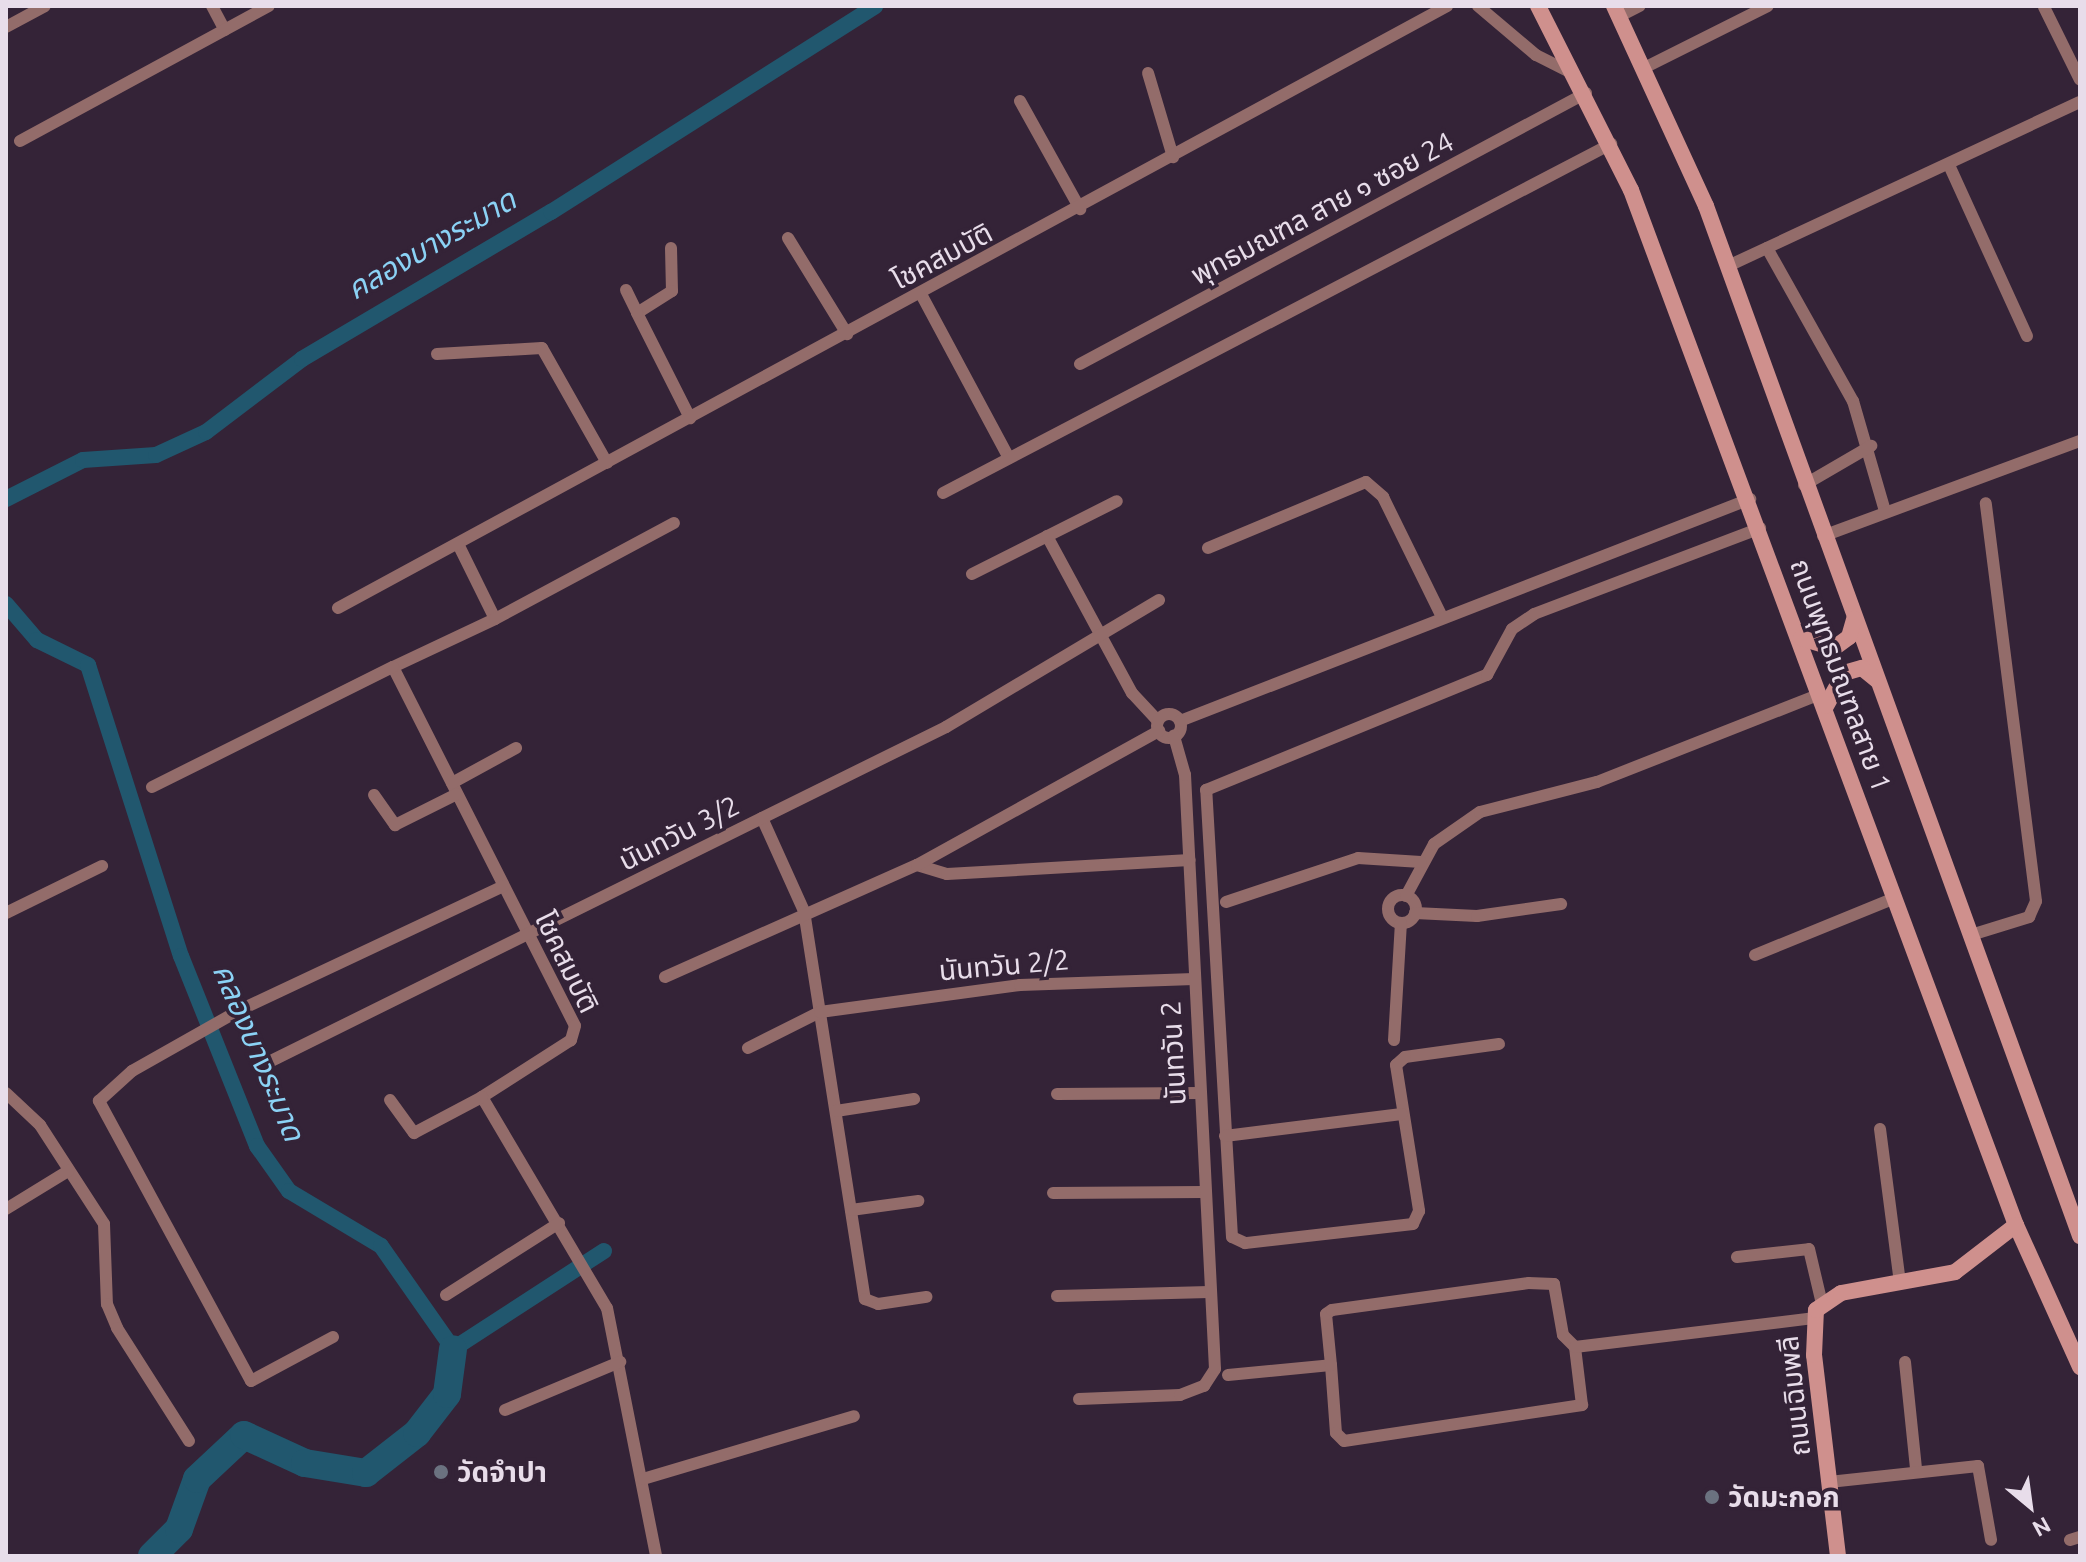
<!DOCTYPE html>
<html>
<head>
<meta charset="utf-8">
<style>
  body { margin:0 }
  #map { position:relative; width:2086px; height:1562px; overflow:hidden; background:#342337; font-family:Ubuntu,"Noto Sans Thai",sans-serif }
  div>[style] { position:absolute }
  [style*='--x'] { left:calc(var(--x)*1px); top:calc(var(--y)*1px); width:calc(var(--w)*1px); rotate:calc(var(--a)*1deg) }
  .canal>* { height:16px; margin:-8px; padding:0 8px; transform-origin:8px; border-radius:8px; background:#21576e }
  .river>* { height:28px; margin:-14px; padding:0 14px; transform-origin:14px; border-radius:14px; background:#21576e }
  .street>* { height:12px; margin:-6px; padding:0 6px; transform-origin:6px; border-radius:6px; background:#936c6a }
  .street>.ring { margin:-6px; padding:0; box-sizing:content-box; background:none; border:12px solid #936c6a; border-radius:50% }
  .secondary>* { height:16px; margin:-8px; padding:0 8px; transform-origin:8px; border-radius:8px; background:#cf908d }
  .dots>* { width:22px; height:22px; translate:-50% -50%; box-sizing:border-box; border:4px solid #342337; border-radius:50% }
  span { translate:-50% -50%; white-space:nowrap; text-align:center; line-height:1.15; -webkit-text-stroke:7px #342337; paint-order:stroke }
  .street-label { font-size:28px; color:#e8ddea }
  .poi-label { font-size:28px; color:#e8ddea; font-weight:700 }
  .left { translate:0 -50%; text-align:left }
  .water-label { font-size:30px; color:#8bd2f5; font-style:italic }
  .frame { position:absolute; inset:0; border:8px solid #e8ddea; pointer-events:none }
  .north { position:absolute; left:1990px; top:1466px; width:80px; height:80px; -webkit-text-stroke:6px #342337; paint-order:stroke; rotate:151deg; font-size:22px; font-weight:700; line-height:32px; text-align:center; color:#e8ddea }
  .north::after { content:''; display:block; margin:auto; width:28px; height:36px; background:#e8ddea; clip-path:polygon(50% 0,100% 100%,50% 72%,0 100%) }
</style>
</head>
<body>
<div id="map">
  <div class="canal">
    <div style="--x:6;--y:499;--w:86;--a:-26.9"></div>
    <div style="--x:83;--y:460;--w:73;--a:-3.9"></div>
    <div style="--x:156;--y:455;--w:55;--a:-24.7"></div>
    <div style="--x:206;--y:432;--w:121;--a:-37.2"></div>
    <div style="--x:302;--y:359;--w:289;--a:-30.6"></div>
    <div style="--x:551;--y:212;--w:384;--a:-32.4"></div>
    <div style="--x:6;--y:604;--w:48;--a:49.3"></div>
    <div style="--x:37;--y:640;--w:57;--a:26.1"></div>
    <div style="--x:88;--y:665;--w:305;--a:72.3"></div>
    <div style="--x:181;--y:956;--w:205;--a:68.2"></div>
    <div style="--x:257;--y:1146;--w:55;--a:54.6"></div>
    <div style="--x:289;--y:1191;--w:107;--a:30.9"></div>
    <div style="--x:381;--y:1246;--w:126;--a:55"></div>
    <div style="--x:453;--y:1349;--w:180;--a:-33"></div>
  </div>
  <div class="river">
    <div style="--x:152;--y:1556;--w:38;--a:-45"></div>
    <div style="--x:179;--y:1529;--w:53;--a:-70.2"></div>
    <div style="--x:197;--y:1479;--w:64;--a:-43.1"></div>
    <div style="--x:244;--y:1435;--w:67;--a:24.7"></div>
    <div style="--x:305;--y:1463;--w:62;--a:9.3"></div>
    <div style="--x:366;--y:1473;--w:65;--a:-38.1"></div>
    <div style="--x:417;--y:1433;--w:49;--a:-52.4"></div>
    <div style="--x:447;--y:1394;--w:45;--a:-82.4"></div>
  </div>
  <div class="street">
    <div style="--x:212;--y:6;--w:27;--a:62"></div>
    <div style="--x:1478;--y:6;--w:76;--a:40.2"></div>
    <div style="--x:1536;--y:55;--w:42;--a:26.6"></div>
    <div style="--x:2044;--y:7;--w:81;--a:63.7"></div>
    <div style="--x:1620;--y:16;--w:22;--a:-27"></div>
    <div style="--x:6;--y:27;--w:44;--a:-28.3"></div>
    <div style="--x:1646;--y:67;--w:136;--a:-26.6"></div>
    <div style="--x:1148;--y:73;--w:88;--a:73.4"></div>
    <div style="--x:1020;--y:101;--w:124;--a:60.9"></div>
    <div style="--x:20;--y:141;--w:283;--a:-28.5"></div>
    <div style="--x:1949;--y:165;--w:188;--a:65.5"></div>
    <div style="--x:788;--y:238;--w:113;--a:58.4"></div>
    <div style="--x:671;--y:248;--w:43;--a:88.7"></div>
    <div style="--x:672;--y:291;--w:41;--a:147.8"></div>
    <div style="--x:637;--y:313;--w:118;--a:63.2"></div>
    <div style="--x:1767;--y:248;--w:176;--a:60.7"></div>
    <div style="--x:1853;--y:401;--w:115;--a:73.8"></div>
    <div style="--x:1728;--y:266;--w:388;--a:-25"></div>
    <div style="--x:626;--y:290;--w:25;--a:64"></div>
    <div style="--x:921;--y:294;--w:186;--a:61.8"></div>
    <div style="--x:437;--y:354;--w:105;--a:-3.3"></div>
    <div style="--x:542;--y:348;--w:132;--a:60.5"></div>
    <div style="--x:1080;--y:364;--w:574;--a:-28.17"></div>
    <div style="--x:1804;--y:485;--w:78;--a:-30.2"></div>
    <div style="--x:943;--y:493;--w:754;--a:-27.59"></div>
    <div style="--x:1047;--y:536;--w:179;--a:61.6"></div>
    <div style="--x:1132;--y:693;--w:38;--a:47"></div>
    <div style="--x:1823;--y:536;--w:274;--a:-20.3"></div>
    <div style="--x:459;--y:546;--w:81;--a:63.7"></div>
    <div style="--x:495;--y:619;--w:113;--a:154.8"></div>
    <div style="--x:393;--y:667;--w:402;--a:63.1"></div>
    <div style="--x:575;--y:1026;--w:15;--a:106"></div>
    <div style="--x:571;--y:1040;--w:106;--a:147.4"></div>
    <div style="--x:482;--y:1097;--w:245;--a:59.4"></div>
    <div style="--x:607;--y:1308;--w:253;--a:78.8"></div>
    <div style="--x:1208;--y:548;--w:171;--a:-22.7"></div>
    <div style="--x:1366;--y:482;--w:23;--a:41"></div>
    <div style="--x:1383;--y:497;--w:134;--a:63.8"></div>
    <div style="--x:972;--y:574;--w:162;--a:-26.7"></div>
    <div style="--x:338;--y:608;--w:1262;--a:-28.49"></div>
    <div style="--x:495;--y:619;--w:203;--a:-28.2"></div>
    <div class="ring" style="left:1157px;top:714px;width:12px;height:12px"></div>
    <div style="--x:1180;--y:721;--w:612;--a:-21.28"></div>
    <div style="--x:452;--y:783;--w:73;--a:-28.7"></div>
    <div style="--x:152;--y:787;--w:269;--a:-26.5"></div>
    <div style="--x:374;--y:795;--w:37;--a:55"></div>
    <div style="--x:395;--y:825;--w:69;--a:-26.6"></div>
    <div style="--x:762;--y:818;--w:102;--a:65.7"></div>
    <div style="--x:804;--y:911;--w:393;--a:81.1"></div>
    <div style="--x:865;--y:1299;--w:14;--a:21"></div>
    <div style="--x:878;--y:1304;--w:49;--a:-8.3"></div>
    <div style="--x:917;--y:865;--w:31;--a:17"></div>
    <div style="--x:947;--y:874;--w:243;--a:-3.3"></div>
    <div class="ring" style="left:1388px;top:895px;width:16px;height:16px"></div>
    <div style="--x:1406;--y:896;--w:59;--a:-61.7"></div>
    <div style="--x:1434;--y:844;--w:56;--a:-34.8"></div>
    <div style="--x:1480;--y:812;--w:121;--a:-14.4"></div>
    <div style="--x:1597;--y:782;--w:240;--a:-21.5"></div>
    <div style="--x:1226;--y:902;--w:139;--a:-18.4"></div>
    <div style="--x:1358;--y:858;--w:63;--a:3.6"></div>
    <div style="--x:6;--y:913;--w:107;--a:-26.1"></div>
    <div style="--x:1415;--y:913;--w:62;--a:2.8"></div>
    <div style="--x:1477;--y:916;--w:85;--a:-8.1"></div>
    <div style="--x:1971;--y:935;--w:61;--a:-17.2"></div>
    <div style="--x:2029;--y:917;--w:17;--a:-66"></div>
    <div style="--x:2036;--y:901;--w:401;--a:-97.2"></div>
    <div style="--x:1755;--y:955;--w:148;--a:-22.2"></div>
    <div style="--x:665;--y:977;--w:276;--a:-24"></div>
    <div style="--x:917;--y:865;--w:277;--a:-29"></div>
    <div style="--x:1394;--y:1040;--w:117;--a:-86.6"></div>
    <div style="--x:1499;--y:1044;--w:95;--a:172.1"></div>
    <div style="--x:1405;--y:1057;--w:12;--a:138"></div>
    <div style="--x:1396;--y:1065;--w:148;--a:81"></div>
    <div style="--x:1419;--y:1211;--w:14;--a:115"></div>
    <div style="--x:1413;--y:1224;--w:169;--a:173.5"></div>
    <div style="--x:1245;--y:1243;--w:14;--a:-155"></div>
    <div style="--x:1232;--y:1237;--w:448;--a:-93.3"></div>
    <div style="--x:1206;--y:790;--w:304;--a:-22.3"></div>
    <div style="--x:1487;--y:675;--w:52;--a:-61.5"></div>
    <div style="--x:1512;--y:629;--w:27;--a:-34"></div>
    <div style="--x:1534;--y:614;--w:242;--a:-20.8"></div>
    <div style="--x:748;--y:1048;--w:80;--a:-26.6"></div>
    <div style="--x:820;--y:1012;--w:202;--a:-7.7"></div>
    <div style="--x:1020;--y:985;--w:174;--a:-2"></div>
    <div style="--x:271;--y:1061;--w:753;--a:-26.33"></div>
    <div style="--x:946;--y:727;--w:248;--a:-30.8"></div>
    <div style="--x:6;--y:1093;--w:47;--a:43.3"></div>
    <div style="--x:40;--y:1125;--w:118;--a:57.1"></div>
    <div style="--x:104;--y:1224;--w:80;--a:87.9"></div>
    <div style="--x:107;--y:1304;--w:26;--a:67"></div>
    <div style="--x:117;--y:1328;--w:134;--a:57.5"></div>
    <div style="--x:1057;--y:1094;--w:143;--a:-0.4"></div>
    <div style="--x:390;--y:1100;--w:41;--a:54"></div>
    <div style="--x:414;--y:1133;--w:77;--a:-27.9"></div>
    <div style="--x:836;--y:1111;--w:79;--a:-8.7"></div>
    <div style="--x:1880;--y:1129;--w:156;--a:82.6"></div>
    <div style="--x:1225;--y:1136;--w:178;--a:-7.1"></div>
    <div style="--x:1053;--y:1193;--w:151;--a:-0.4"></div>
    <div style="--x:6;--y:1209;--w:73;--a:-31.5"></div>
    <div style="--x:851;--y:1210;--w:68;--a:-7.7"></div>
    <div style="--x:1737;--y:1257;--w:72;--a:-6.3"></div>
    <div style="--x:1809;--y:1249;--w:57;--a:76.7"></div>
    <div style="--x:446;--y:1295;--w:134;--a:-32.5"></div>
    <div style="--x:1057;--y:1296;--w:152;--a:-1.5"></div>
    <div style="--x:333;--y:1337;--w:93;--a:151.8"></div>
    <div style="--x:251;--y:1381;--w:319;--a:-118.5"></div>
    <div style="--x:99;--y:1101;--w:45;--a:-42.3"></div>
    <div style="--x:132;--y:1071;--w:124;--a:-29.5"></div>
    <div style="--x:240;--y:1010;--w:291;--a:-25.2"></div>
    <div style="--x:1905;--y:1362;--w:108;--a:84.1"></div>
    <div style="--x:1331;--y:1365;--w:68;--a:85.8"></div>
    <div style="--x:1336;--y:1433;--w:11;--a:45"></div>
    <div style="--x:1344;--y:1441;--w:241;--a:-8.6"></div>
    <div style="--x:1582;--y:1405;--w:58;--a:-96.9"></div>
    <div style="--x:1228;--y:1375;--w:103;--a:-5.5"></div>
    <div style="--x:1331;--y:1365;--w:51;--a:-95.6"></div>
    <div style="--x:1326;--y:1314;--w:7;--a:-34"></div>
    <div style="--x:1332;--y:1310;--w:198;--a:-7.8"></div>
    <div style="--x:1528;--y:1283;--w:26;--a:2"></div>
    <div style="--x:1554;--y:1284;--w:52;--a:80"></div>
    <div style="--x:1563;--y:1335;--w:17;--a:45"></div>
    <div style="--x:1575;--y:1347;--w:240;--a:-6.9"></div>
    <div style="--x:1079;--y:1399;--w:101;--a:-2.3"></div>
    <div style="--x:1180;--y:1395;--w:26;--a:-21"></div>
    <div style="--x:1204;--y:1386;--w:20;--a:-57"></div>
    <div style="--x:1215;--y:1369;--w:595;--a:-92.89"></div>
    <div style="--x:1185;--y:775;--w:41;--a:-105.8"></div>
    <div style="--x:505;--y:1410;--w:125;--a:-22.7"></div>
    <div style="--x:643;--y:1479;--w:220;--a:-16.6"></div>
    <div style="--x:1829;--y:1482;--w:150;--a:-6.1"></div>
    <div style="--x:1978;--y:1466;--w:75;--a:80"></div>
    <div style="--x:2070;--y:1540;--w:10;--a:-17"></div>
  </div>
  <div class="secondary">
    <div style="--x:1538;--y:6;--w:206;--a:63.2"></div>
    <div style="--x:1631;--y:190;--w:1104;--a:69.6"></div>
    <div style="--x:2016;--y:1225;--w:156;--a:65.7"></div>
    <div style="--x:1614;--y:6;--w:220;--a:65.3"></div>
    <div style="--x:1706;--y:206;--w:1096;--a:70.04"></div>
    <div style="--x:1801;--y:638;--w:34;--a:17"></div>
    <div style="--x:1834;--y:648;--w:19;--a:-36"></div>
    <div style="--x:1849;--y:637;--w:19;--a:-74"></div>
    <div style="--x:1826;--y:706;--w:38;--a:-61"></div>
    <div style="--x:1844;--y:673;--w:19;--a:-16"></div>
    <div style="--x:1862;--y:668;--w:19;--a:39"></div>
    <div style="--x:1838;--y:1556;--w:202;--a:-96.8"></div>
    <div style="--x:1814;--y:1355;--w:45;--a:-87.5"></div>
    <div style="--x:1816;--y:1310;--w:30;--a:-34"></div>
    <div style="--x:1841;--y:1293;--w:116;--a:-10.4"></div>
    <div style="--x:1955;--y:1272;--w:77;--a:-37.6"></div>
  </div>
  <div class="dots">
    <div style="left:441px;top:1472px;background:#6b7280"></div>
    <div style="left:1712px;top:1497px;background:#6b7280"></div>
  </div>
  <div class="street-label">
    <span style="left:1322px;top:208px;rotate:-28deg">พุทธมณฑล สาย ๑ ซอย 24</span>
    <span style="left:942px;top:256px;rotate:-28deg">โชคสมบัติ</span>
    <span style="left:1841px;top:675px;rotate:70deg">ถนนพุทธมณฑลสาย 1</span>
    <span style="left:679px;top:833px;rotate:-27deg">นันทวัน 3/2</span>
    <span style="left:567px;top:962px;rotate:64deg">โชคสมบัติ</span>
    <span style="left:1004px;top:965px;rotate:-5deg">นันทวัน 2/2</span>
    <span style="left:1173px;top:1053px;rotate:-93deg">นันทวัน 2</span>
    <span style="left:1794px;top:1396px;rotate:-96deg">ถนนฉิมพลี</span>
  </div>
  <div class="poi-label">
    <span class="left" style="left:457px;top:1472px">วัดจำปา</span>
    <span class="left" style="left:1728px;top:1497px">วัดมะกอก</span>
  </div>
  <div class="water-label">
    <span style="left:431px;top:244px;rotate:-30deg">คลองบางระมาด</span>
    <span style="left:259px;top:1052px;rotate:67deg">คลองบางระมาด</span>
  </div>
  <div class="frame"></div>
  <div class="north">N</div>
</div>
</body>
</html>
